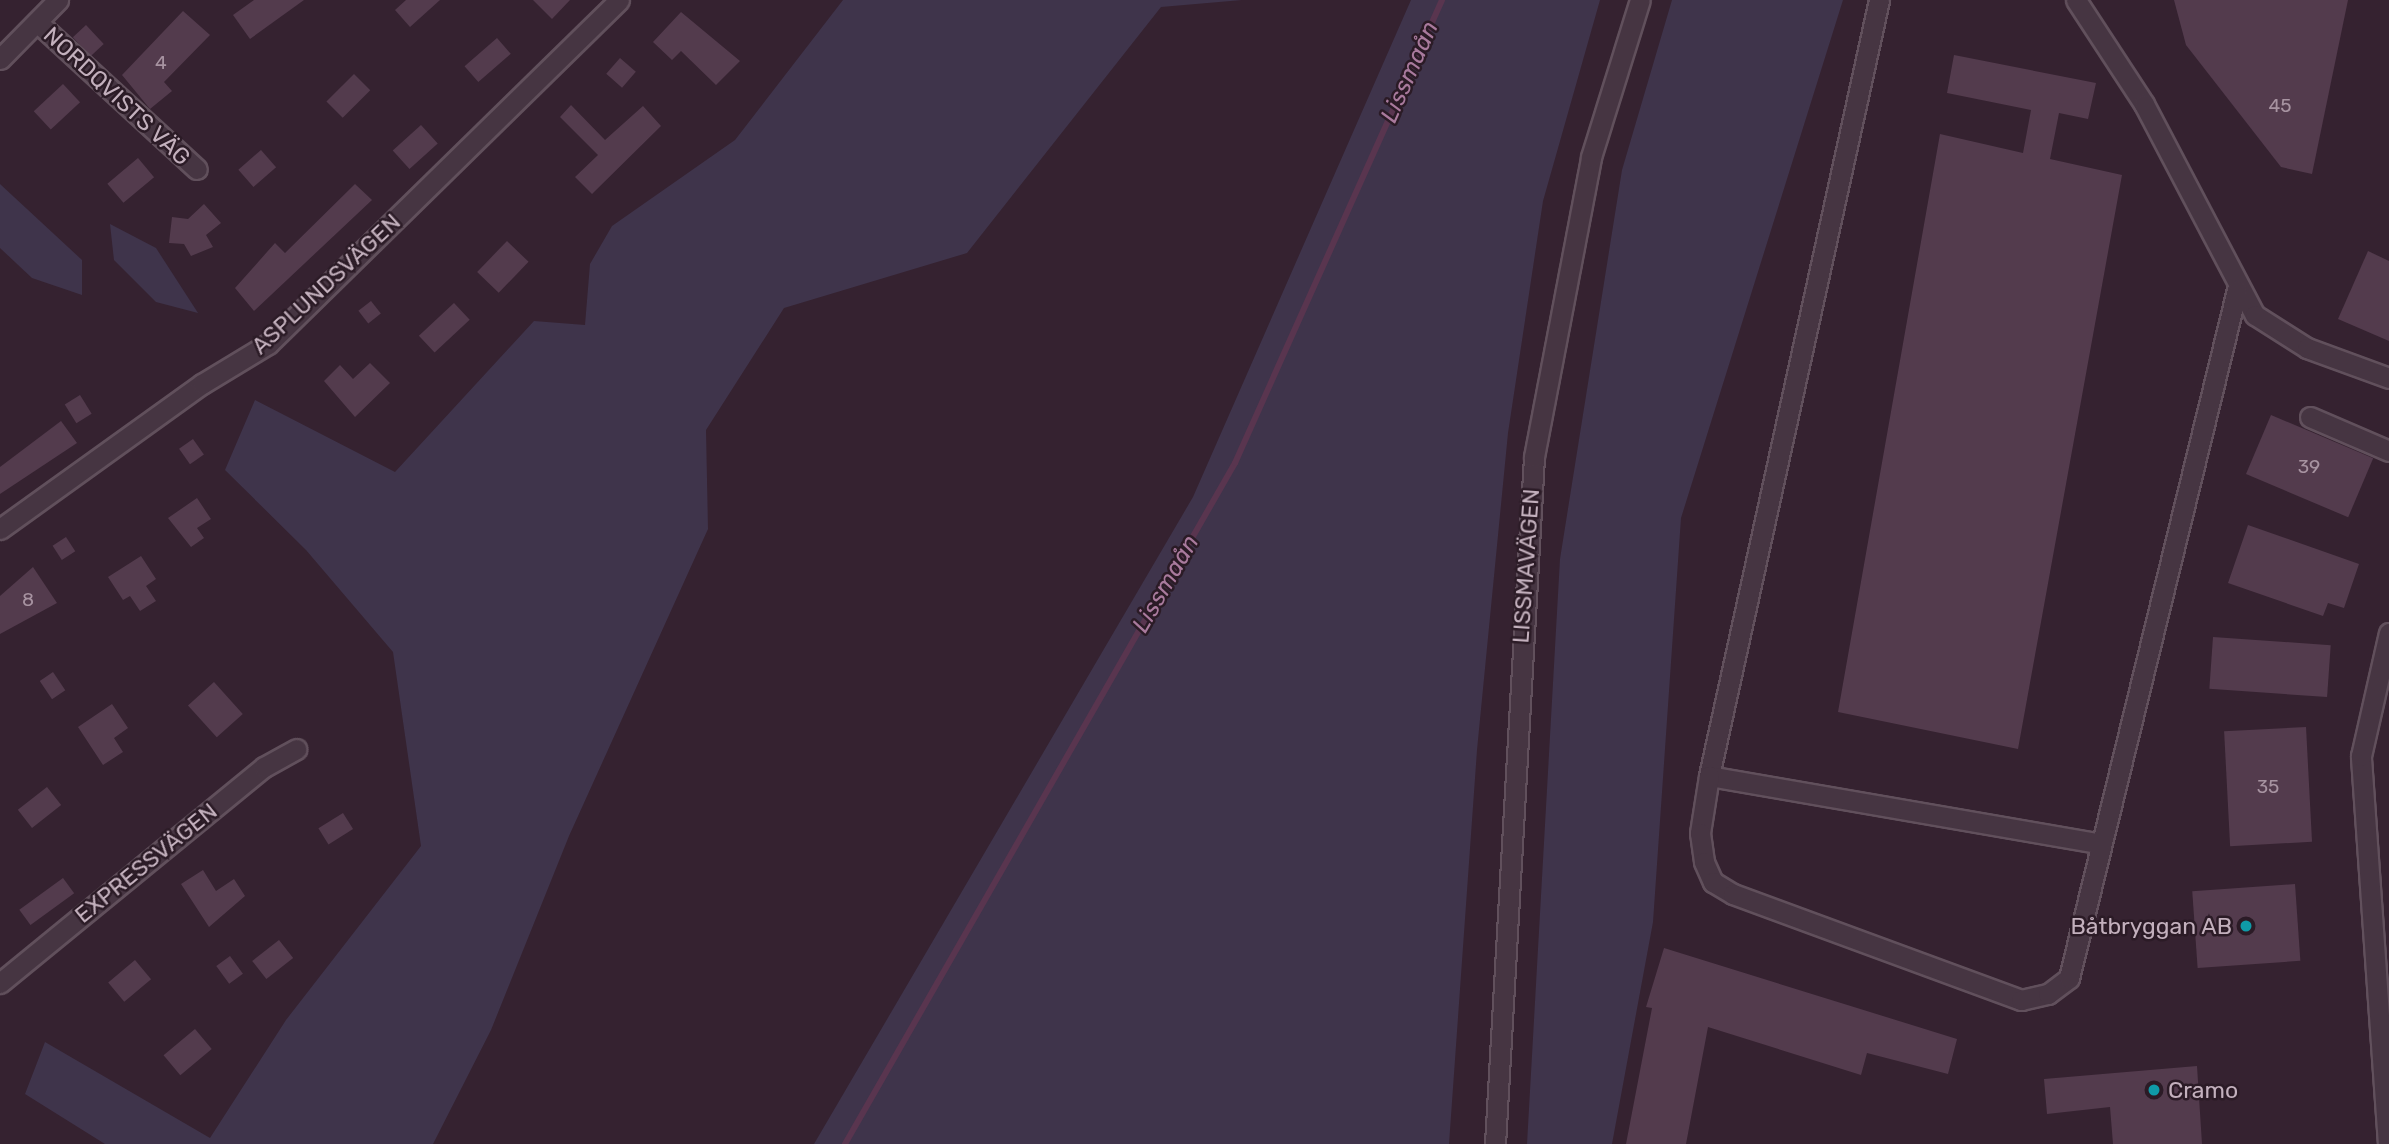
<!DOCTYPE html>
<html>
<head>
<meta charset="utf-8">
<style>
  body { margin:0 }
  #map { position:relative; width:2389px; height:1144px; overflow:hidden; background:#352230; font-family:Rubik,sans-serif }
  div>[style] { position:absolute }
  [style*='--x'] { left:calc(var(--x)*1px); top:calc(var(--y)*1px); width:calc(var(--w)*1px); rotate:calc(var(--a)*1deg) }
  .green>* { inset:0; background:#3f344b }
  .stream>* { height:6px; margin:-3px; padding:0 3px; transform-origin:3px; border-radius:3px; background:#59354f }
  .building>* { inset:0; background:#533b4d; transform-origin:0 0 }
  .roads { filter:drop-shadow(2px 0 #61505c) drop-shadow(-2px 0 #61505c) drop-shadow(0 2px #61505c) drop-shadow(0 -2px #61505c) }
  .minor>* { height:19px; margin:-9.5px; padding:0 9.5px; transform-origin:9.5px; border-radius:9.5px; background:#463542 }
  .dots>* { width:19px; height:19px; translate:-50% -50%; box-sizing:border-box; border:4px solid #2b1b26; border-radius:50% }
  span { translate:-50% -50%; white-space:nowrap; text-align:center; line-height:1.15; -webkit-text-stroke:5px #2b1b26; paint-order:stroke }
  .number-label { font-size:19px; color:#a793a1 }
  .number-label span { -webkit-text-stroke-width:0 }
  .street-label { font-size:23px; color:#c3b0bd }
  .poi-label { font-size:23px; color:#c3b0bd }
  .right { translate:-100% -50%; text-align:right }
  .left { translate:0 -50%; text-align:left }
  .water-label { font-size:24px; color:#a97a9d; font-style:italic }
</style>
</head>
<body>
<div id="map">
  <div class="green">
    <div style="clip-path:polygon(843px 0,1242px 0,1161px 7px,967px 253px,784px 308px,706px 430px,708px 529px,569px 836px,491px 1030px,433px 1144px,105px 1144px,25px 1094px,45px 1042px,210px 1138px,286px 1020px,421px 846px,393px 652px,306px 550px,225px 470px,255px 400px,395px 472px,534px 321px,585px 325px,590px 264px,612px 226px,735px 140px)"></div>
    <div style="clip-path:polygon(1411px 0,1600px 0,1543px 201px,1508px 433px,1477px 750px,1449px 1144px,814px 1144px,1193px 497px)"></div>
    <div style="clip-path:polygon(1672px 0,1843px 0,1681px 518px,1653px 922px,1612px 1144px,1527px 1144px,1560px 559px,1622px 170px)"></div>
    <div style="clip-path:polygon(0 184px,82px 260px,82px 295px,32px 278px,0 248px)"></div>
    <div style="clip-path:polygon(110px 224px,156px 248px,198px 313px,156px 302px,114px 260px)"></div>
  </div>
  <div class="stream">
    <div style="--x:845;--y:1144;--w:785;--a:-60.2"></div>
    <div style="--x:1235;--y:463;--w:507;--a:-65.91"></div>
  </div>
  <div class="building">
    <div style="clip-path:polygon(254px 0,304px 0,250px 39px,233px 15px)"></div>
    <div style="clip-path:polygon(406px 0,440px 0,410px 27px,395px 10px)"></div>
    <div style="clip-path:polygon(533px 0,570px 0,552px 19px)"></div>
    <div style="clip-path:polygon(2174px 0,2348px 0,2312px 174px,2281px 167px,2186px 45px)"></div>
    <div style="clip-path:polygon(183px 11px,210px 35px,164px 82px,172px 91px,150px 109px,122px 75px)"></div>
    <div style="clip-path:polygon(681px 12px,740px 61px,716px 85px,681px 51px,672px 60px,653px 42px)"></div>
    <div style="left:86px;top:25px;width:26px;height:18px;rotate:47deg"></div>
    <div style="left:497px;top:38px;width:21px;height:43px;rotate:49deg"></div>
    <div style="clip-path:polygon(1954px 55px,2096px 83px,2088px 119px,2059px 113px,2050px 159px,2122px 175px,2018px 749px,1838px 712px,1940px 134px,2023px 153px,2031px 110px,1947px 93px)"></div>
    <div style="left:620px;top:58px;width:21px;height:21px;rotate:41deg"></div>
    <div style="left:354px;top:74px;width:23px;height:39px;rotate:45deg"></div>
    <div style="left:63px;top:84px;width:25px;height:40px;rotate:47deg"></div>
    <div style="clip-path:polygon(571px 105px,605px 140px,643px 106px,661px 126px,592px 194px,575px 177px,598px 155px,560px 117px)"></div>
    <div style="left:421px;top:125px;width:25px;height:38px;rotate:48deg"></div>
    <div style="left:261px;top:150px;width:23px;height:30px;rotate:49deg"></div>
    <div style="left:138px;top:158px;width:25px;height:40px;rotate:50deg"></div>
    <div style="clip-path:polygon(355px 184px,372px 200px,254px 311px,235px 288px,275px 243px,285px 253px)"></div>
    <div style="clip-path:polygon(204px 204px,221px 223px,206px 235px,213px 247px,191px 256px,184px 244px,169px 243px,172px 217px,188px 219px)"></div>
    <div style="left:507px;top:241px;width:30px;height:43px;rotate:44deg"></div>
    <div style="clip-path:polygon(2368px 251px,2389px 261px,2389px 341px,2338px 319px)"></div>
    <div style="left:371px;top:301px;width:16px;height:16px;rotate:52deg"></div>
    <div style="left:454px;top:303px;width:23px;height:48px;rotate:47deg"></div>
    <div style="clip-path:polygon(370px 363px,390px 383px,355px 417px,324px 381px,340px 365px,353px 379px)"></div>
    <div style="left:80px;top:395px;width:22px;height:18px;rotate:58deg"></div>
    <div style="left:2271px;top:415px;width:111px;height:64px;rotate:23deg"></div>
    <div style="clip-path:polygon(61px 421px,77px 443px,0 494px,0 467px)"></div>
    <div style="left:193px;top:439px;width:19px;height:17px;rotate:55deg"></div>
    <div style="clip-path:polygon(197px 498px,211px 519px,197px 528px,204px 538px,191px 547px,168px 518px)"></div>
    <div style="clip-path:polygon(2248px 525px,2359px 564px,2344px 608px,2328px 603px,2323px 616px,2228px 583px)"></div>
    <div style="left:66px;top:537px;width:17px;height:16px;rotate:57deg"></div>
    <div style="clip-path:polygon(141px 556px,156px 579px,146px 586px,156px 601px,140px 611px,130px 596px,123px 600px,108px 577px)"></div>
    <div style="clip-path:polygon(33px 567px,57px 603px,0 634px,0 596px)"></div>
    <div style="left:2213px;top:637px;width:118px;height:52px;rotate:4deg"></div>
    <div style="left:53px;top:672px;width:22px;height:16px;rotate:56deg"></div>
    <div style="left:214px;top:682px;width:43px;height:35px;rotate:48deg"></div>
    <div style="clip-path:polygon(112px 704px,128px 728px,114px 738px,123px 752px,103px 765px,78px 727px)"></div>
    <div style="left:2306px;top:727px;width:115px;height:82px;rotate:87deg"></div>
    <div style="left:47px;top:787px;width:23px;height:37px;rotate:52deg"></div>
    <div style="left:343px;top:813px;width:19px;height:29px;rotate:58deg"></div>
    <div style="clip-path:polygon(203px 870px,216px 891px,234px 879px,245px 896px,209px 927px,181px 884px)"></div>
    <div style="left:63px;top:878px;width:19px;height:54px;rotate:54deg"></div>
    <div style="left:2295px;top:884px;width:77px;height:103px;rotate:86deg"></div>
    <div style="left:279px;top:940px;width:23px;height:34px;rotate:52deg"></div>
    <div style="clip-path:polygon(1664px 948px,1957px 1039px,1948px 1074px,1867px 1053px,1861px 1075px,1708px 1027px,1686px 1144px,1626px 1144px,1652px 1008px,1646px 1007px)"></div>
    <div style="left:230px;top:956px;width:22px;height:17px;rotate:54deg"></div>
    <div style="left:135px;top:960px;width:25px;height:35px;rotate:50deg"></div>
    <div style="left:195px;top:1029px;width:26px;height:41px;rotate:50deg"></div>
    <div style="clip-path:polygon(2197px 1066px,2202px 1144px,2113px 1144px,2110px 1107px,2047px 1114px,2044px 1079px)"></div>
  </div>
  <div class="roads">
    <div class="minor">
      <div style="--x:1879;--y:0;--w:794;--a:102.36"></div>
      <div style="--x:1709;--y:776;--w:398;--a:9.8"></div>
      <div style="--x:2076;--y:0;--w:124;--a:56.8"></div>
      <div style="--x:2144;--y:104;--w:238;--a:62.3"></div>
      <div style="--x:2255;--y:315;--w:62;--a:32.4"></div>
      <div style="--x:2307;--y:348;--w:87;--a:20.1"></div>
      <div style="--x:37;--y:22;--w:217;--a:42.6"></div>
      <div style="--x:0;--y:59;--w:83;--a:-45.5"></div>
      <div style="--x:2310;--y:417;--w:86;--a:23.3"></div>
      <div style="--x:0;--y:529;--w:249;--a:-35.7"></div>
      <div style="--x:202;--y:384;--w:77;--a:-31.2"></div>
      <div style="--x:268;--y:344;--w:491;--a:-44.4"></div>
      <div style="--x:1709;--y:776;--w:58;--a:99"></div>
      <div style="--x:1700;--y:833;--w:29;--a:82"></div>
      <div style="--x:1704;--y:862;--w:22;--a:66"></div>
      <div style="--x:1713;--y:882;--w:23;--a:31"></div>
      <div style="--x:1733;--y:894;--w:307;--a:20.2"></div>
      <div style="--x:2021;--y:1000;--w:28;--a:-13"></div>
      <div style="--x:2048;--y:994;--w:26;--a:-37"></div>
      <div style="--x:2069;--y:978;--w:708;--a:-76.28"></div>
      <div style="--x:0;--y:983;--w:341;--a:-39.3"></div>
      <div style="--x:264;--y:767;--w:37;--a:-29"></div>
      <div style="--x:1495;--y:1144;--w:688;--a:-86.75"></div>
      <div style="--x:1534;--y:457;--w:305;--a:-79.2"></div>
      <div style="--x:1591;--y:157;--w:164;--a:-72.7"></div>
      <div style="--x:2388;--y:1144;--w:389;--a:-94"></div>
      <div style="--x:2361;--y:756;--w:126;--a:-77.2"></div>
    </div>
  </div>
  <div class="dots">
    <div style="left:2246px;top:926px;background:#0f9aa8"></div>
    <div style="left:2154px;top:1090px;background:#0f9aa8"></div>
  </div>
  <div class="number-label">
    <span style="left:161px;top:63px">4</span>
    <span style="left:2280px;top:106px">45</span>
    <span style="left:2309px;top:467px">39</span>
    <span style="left:28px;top:600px">8</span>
    <span style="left:2268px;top:787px">35</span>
  </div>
  <div class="street-label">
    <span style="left:117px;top:96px;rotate:43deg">NORDQVISTS VÄG</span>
    <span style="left:326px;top:284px;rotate:-43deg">ASPLUNDSVÄGEN</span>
    <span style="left:1526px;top:566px;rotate:-86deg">LISSMAVÄGEN</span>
    <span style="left:146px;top:863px;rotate:-39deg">EXPRESSVÄGEN</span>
  </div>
  <div class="poi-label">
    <span class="right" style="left:2232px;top:926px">Båtbryggan AB</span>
    <span class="left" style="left:2168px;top:1090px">Cramo</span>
  </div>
  <div class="water-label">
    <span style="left:1410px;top:72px;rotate:-66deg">Lissmaån</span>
    <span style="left:1166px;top:584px;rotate:-60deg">Lissmaån</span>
  </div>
</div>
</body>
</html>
